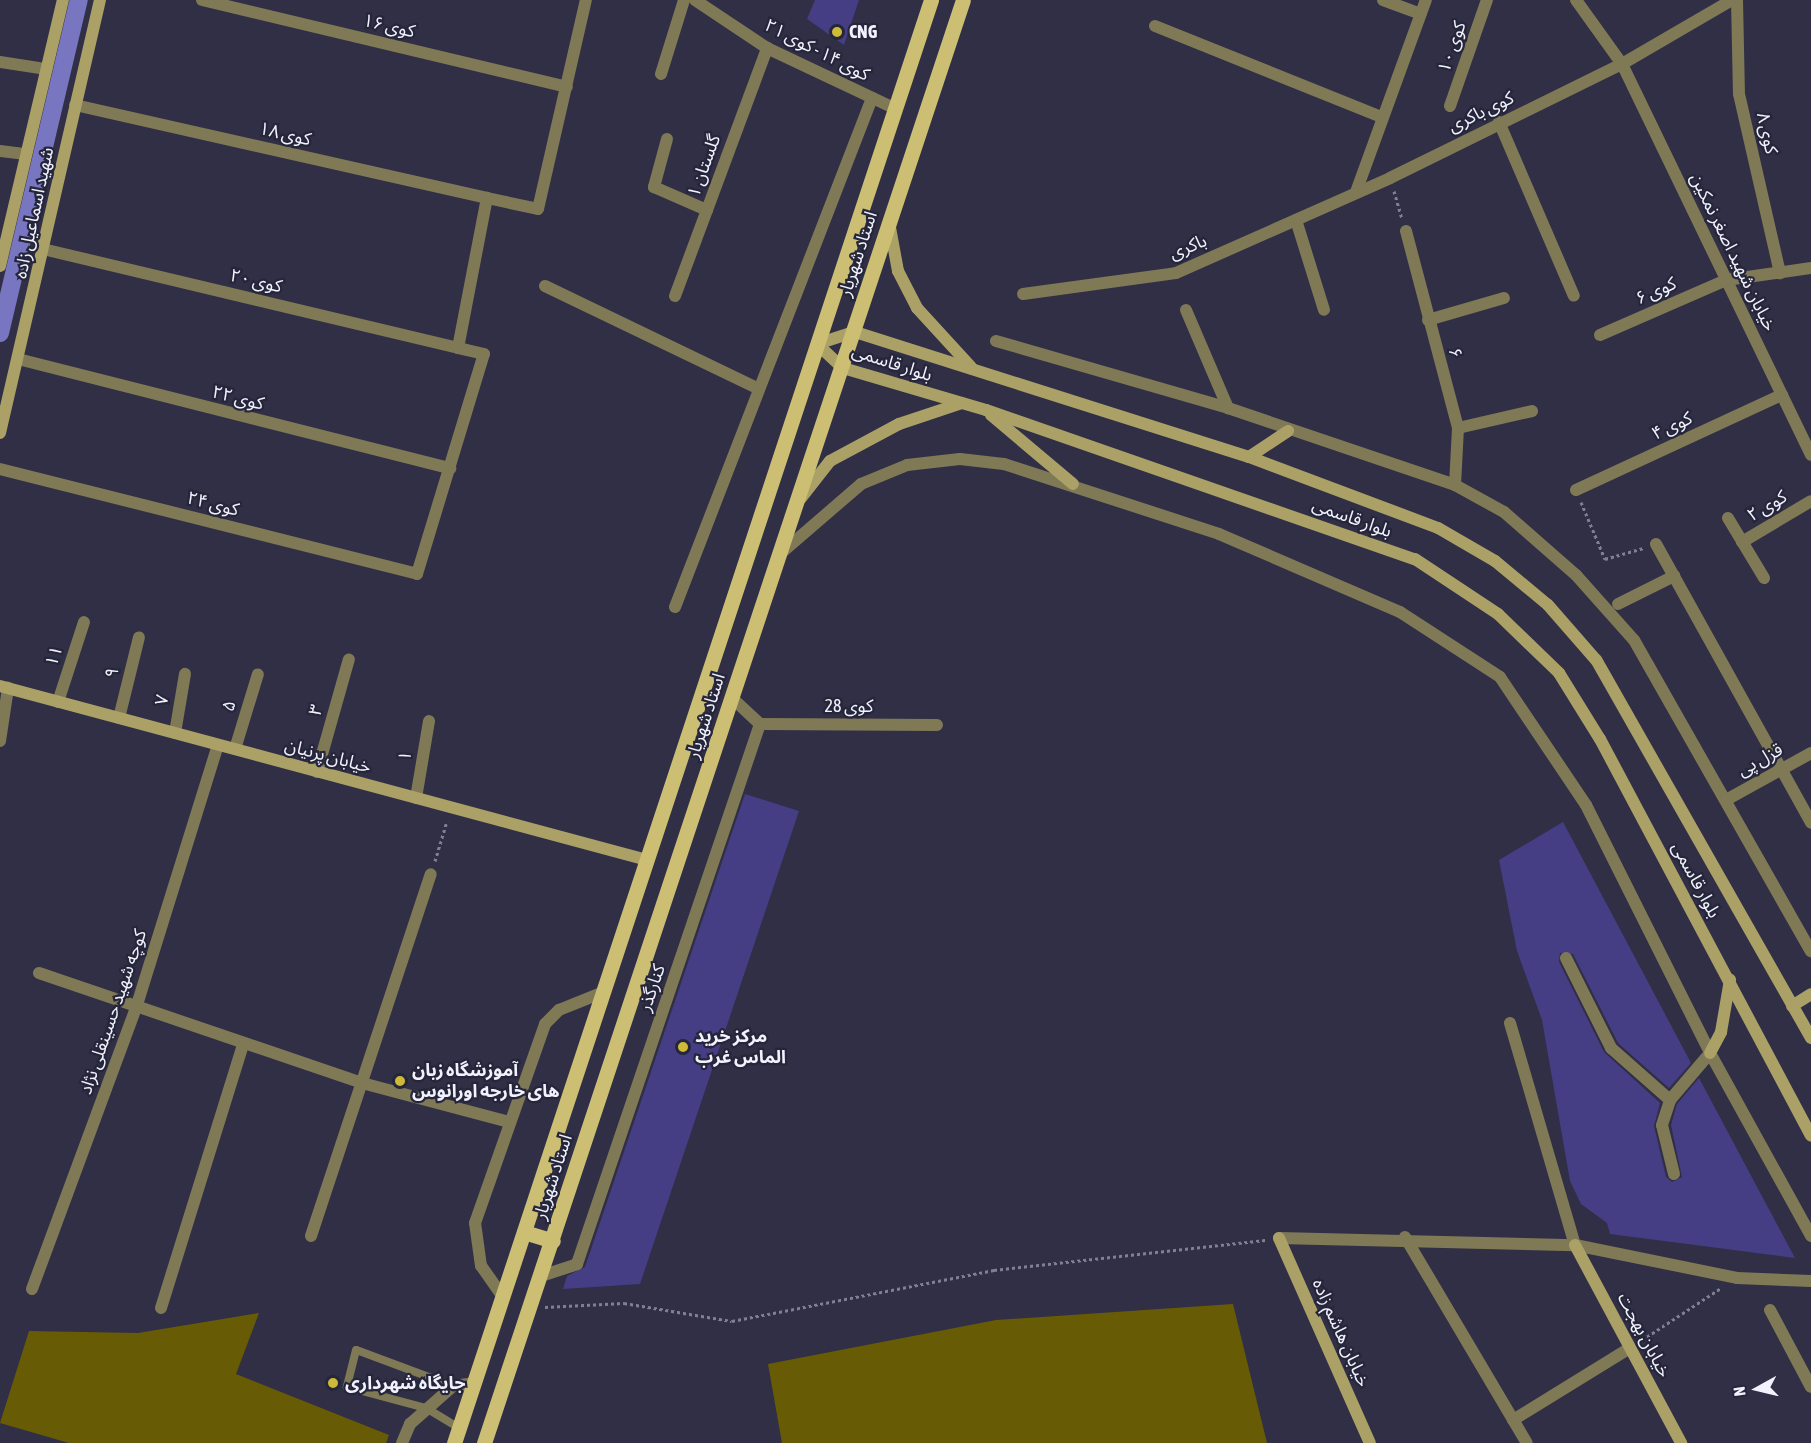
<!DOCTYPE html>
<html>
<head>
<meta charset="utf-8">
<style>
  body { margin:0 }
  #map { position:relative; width:1811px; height:1443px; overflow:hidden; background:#302f45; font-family:"Asap Condensed","Noto Sans Arabic",sans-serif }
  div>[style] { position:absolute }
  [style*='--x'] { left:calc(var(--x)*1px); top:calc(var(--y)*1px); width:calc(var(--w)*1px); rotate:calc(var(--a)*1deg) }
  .green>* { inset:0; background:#685b06 }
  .canal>* { height:18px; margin:-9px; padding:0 9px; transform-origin:9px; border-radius:9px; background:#7875c1 }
  .building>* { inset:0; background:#453e85 }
  .path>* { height:3px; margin-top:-1.5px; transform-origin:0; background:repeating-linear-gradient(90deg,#818092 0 3px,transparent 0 6px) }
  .lane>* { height:8px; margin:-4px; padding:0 4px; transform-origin:4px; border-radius:4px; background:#7f7956 }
  .street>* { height:12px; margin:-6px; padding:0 6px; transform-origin:6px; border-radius:6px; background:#7f7956 }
  .secondary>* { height:12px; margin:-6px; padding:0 6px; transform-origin:6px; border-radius:6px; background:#aba167 }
  .primary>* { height:15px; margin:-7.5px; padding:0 7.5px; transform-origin:7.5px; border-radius:7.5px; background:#ccbf74 }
  .dots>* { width:16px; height:16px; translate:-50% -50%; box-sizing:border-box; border:3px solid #26263b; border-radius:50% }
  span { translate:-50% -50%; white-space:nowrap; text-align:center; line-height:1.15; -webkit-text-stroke:4.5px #26263b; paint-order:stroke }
  .street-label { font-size:18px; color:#f1f2fe }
  .poi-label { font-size:18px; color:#f1f2fe; font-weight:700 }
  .left { translate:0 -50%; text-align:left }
  .north { position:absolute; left:1727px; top:1359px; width:60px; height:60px; -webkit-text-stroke:4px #26263b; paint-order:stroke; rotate:262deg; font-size:16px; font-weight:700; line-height:24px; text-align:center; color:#f1f2fe }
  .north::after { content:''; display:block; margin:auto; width:21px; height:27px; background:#f1f2fe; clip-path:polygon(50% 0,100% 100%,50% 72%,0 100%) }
</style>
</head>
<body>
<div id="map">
  <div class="green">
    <div style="clip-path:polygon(1233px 1304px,1267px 1443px,782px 1443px,768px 1364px,996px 1320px)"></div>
    <div style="clip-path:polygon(259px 1313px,236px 1374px,389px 1435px,386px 1443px,69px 1443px,0 1423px,29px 1331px,138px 1333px)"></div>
  </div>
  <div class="canal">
    <div style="--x:0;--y:333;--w:342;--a:-76.7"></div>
  </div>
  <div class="building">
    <div style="clip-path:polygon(815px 0,859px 0,844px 45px,807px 19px)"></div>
    <div style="clip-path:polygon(745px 794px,799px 811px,640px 1284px,563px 1289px,567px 1276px,585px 1267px)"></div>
    <div style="clip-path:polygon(1563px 822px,1691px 1063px,1669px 1088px,1618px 1043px,1573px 954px,1560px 953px,1559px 962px,1604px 1052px,1660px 1103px,1654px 1126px,1666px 1177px,1672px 1182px,1682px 1177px,1671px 1125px,1677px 1104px,1699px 1078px,1795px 1258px,1610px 1234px,1607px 1223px,1581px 1204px,1570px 1181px,1542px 1020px,1517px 951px,1499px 860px)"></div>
  </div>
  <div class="path">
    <div style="--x:1394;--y:191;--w:29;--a:74"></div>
    <div style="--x:1581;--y:502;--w:62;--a:67.2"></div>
    <div style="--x:1605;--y:559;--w:40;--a:-16"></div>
    <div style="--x:435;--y:861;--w:42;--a:-73.3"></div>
    <div style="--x:545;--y:1307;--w:79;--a:-2.9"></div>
    <div style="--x:624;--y:1303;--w:109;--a:9.5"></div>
    <div style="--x:732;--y:1321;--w:267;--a:-11"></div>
    <div style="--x:994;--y:1270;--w:273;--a:-6.3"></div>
    <div style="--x:1642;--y:1340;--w:95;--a:-33.4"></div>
  </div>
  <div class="lane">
    <div style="--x:453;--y:1386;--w:103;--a:-159.6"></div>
    <div style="--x:356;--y:1350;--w:38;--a:104"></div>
    <div style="--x:347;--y:1387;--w:82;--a:14.9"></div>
    <div style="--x:426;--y:1408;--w:39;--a:31"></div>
  </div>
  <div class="street">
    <div style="--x:202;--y:0;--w:375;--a:13.4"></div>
    <div style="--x:695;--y:0;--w:87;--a:33.7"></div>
    <div style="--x:767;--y:48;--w:140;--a:25.3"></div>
    <div style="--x:1383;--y:0;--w:40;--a:20.2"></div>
    <div style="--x:1576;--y:0;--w:79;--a:54.3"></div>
    <div style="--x:1622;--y:64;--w:434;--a:64.2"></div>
    <div style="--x:1737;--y:0;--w:94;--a:88.8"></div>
    <div style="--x:1739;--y:94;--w:184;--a:77.1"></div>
    <div style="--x:1155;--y:26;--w:244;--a:21.9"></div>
    <div style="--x:0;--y:62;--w:47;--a:8.7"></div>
    <div style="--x:661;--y:74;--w:77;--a:-72.7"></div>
    <div style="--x:75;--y:105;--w:422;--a:12.7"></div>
    <div style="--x:1450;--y:106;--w:112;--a:-70.8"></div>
    <div style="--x:1499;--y:122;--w:189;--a:66.7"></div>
    <div style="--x:667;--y:139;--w:50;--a:105.2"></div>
    <div style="--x:654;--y:187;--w:58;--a:23.5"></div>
    <div style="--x:0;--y:151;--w:26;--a:7"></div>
    <div style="--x:1356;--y:192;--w:204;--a:-70"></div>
    <div style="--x:1296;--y:220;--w:94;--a:72.7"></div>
    <div style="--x:1406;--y:231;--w:204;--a:75.2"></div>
    <div style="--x:1458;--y:428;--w:57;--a:93"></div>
    <div style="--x:47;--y:250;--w:423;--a:13.4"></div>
    <div style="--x:545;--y:286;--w:235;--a:25.7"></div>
    <div style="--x:1023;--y:294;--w:154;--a:-7.8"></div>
    <div style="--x:1176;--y:273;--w:234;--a:-23.9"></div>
    <div style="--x:1390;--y:178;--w:258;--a:-26.2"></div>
    <div style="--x:1622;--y:64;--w:127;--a:-30.2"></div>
    <div style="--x:675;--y:296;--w:265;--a:-69.6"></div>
    <div style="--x:1186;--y:310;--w:107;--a:66.8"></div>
    <div style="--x:1428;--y:320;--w:79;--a:-16.1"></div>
    <div style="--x:1600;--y:335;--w:137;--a:-23.6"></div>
    <div style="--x:1726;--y:280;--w:86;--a:-8"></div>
    <div style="--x:996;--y:341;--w:241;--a:16.1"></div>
    <div style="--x:1228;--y:408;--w:240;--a:18.7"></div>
    <div style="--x:1455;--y:485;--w:56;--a:28.9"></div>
    <div style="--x:1504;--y:512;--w:96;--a:41.2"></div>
    <div style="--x:1576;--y:575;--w:87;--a:48.3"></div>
    <div style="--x:1634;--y:640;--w:358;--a:60.4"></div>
    <div style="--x:18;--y:359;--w:446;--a:14.2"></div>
    <div style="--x:1458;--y:428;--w:76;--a:-12.9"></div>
    <div style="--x:0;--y:469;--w:430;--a:14.1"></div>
    <div style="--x:417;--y:574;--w:230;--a:-73.1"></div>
    <div style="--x:484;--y:354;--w:27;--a:-167"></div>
    <div style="--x:458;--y:348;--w:153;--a:-79.1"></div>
    <div style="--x:487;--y:198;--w:52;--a:12.2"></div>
    <div style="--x:538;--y:209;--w:214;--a:-77.1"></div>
    <div style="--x:1576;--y:490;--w:227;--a:-24.8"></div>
    <div style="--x:1728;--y:518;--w:70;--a:59"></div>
    <div style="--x:1742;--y:542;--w:80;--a:-30.7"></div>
    <div style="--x:1656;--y:544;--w:319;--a:60.9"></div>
    <div style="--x:780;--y:554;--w:107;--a:-40.8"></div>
    <div style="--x:861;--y:484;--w:50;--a:-22.4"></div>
    <div style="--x:907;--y:465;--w:53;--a:-6.5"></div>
    <div style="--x:960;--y:459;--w:44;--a:6.5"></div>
    <div style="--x:1004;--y:464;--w:226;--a:18"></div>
    <div style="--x:1219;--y:534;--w:197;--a:23.3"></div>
    <div style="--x:1400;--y:612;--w:119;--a:33"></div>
    <div style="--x:1500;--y:677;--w:154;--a:56.1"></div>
    <div style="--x:1586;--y:805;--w:277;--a:63.4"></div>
    <div style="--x:1710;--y:1053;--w:209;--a:61.1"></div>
    <div style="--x:1618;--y:604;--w:63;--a:-26.6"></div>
    <div style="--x:675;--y:607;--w:546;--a:-68.84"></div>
    <div style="--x:58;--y:702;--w:84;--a:-72"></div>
    <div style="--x:119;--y:718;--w:83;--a:-76.1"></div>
    <div style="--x:760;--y:724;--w:177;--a:0.3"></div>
    <div style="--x:175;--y:733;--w:60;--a:-80.4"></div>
    <div style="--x:0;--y:741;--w:54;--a:-81.4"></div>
    <div style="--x:235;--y:749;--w:78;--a:-73"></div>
    <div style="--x:317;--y:772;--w:117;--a:-74.2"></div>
    <div style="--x:416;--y:798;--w:78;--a:-80.4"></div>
    <div style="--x:1726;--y:800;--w:97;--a:-28.9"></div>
    <div style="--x:1566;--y:958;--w:101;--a:63.4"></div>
    <div style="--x:1611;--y:1048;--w:79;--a:41.4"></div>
    <div style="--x:39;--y:973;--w:341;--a:18.8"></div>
    <div style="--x:362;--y:1083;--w:153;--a:14.8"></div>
    <div style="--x:1510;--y:1023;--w:231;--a:73.7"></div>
    <div style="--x:1674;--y:1174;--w:50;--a:-103.8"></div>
    <div style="--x:1662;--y:1125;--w:26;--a:-72"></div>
    <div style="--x:1670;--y:1100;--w:62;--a:-49.6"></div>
    <div style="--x:311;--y:1236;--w:381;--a:-71.7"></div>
    <div style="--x:1405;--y:1237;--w:239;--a:59.4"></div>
    <div style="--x:1279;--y:1238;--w:296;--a:1.4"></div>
    <div style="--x:1575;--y:1245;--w:165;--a:11.5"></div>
    <div style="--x:1737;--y:1278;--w:74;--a:2.3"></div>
    <div style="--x:541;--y:1276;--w:38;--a:-18"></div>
    <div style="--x:577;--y:1264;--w:570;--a:-71.28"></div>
    <div style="--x:760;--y:724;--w:38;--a:-137"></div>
    <div style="--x:32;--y:1289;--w:300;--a:-69.7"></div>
    <div style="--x:136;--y:1008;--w:275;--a:-72.7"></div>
    <div style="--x:503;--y:1297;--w:38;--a:-125"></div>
    <div style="--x:481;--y:1266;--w:43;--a:-97.9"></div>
    <div style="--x:475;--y:1223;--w:211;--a:-70.6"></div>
    <div style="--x:545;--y:1024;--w:20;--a:-45"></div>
    <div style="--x:559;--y:1010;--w:48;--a:-21.8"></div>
    <div style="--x:161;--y:1308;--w:276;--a:-72.7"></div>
    <div style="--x:1770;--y:1310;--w:87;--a:62"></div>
    <div style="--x:1513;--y:1420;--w:137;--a:-31.6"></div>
    <div style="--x:402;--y:1443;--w:21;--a:-67"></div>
    <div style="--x:410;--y:1424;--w:57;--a:-41.5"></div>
    <div style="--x:453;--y:1386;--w:21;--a:-8"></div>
  </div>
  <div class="secondary">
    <div style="--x:889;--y:222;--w:50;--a:79.6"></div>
    <div style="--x:898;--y:271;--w:42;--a:62.8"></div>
    <div style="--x:917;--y:308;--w:80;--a:47.5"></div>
    <div style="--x:0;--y:266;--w:273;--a:-76.7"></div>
    <div style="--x:991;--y:415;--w:107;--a:40.1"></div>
    <div style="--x:0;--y:433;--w:444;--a:-77"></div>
    <div style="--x:1249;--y:457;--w:47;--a:-33.7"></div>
    <div style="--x:801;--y:498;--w:47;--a:-51.9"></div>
    <div style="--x:830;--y:461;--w:78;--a:-28.2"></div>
    <div style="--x:899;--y:424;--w:66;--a:-18.4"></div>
    <div style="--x:0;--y:686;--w:670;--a:15.05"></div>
    <div style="--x:1792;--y:1006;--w:22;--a:-32"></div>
    <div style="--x:1811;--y:1038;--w:435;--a:-119.6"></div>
    <div style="--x:1596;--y:660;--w:73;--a:-131.1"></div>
    <div style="--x:1548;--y:605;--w:69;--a:-140.3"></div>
    <div style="--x:1495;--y:561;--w:66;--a:-149.9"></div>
    <div style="--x:1438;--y:528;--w:202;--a:-159.4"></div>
    <div style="--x:1249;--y:457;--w:414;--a:-162.4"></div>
    <div style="--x:854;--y:332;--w:39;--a:162"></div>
    <div style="--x:817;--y:344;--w:35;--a:43"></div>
    <div style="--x:843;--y:368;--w:149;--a:16.4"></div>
    <div style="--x:986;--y:410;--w:454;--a:19.2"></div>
    <div style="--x:1415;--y:559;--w:100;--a:33.5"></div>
    <div style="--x:1498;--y:614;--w:85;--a:44"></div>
    <div style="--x:1559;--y:673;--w:78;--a:58.2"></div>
    <div style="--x:1600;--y:739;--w:449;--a:62"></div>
    <div style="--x:1710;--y:1053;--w:24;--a:-62"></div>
    <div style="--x:1721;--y:1032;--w:53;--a:-80.2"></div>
    <div style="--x:1279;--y:1238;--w:224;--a:66.1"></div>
    <div style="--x:1575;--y:1245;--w:225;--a:61.8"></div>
  </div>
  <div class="primary">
    <div style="--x:524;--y:1232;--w:30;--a:17"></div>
    <div style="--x:454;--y:1443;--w:1520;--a:-71.71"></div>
    <div style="--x:484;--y:1443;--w:1520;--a:-71.64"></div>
  </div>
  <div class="dots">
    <div style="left:837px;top:32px;background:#ceb938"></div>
    <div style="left:683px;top:1047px;background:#ceb938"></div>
    <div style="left:400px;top:1081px;background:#ceb938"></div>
    <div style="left:333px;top:1383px;background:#ceb938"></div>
  </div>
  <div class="street-label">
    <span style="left:389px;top:26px;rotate:13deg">کوی ۱۶</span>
    <span style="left:1452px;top:47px;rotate:-71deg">کوی ۱۰</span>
    <span style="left:817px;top:50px;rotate:27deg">کوی ۱۴ - کوی ۲۱</span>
    <span style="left:1481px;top:112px;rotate:-26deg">کوی باکری</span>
    <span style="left:1767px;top:133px;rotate:77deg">کوی ۸</span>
    <span style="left:285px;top:134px;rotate:13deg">کوی ۱۸</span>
    <span style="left:704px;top:166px;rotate:-70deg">۱ گلستان</span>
    <span style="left:34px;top:213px;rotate:-78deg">شهید اسماعیل زاده</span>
    <span style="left:1188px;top:247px;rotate:-22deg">باکری</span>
    <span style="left:1733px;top:252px;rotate:64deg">خیابان شهید اصغر نمکین</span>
    <span style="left:858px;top:254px;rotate:-72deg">استاد شهریار</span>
    <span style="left:256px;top:281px;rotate:13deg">کوی ۲۰</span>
    <span style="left:1656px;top:291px;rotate:-24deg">کوی ۶</span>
    <span style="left:1455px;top:353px;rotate:75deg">۶</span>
    <span style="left:892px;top:363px;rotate:18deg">بلوار قاسمی</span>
    <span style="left:238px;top:398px;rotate:14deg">کوی ۲۲</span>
    <span style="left:1672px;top:426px;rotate:-25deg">کوی ۴</span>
    <span style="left:213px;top:504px;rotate:14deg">کوی ۲۴</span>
    <span style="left:1767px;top:506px;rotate:-31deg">کوی ۲</span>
    <span style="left:1352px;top:518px;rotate:20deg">بلوار قاسمی</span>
    <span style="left:54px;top:656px;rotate:-72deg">۱۱</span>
    <span style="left:112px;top:673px;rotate:-76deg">۹</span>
    <span style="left:162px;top:700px;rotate:-80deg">۷</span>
    <span style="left:229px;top:706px;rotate:-73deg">۵</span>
    <span style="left:849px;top:706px">کوی 28</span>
    <span style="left:316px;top:710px;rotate:-74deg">۳</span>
    <span style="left:706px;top:716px;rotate:-72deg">استاد شهریار</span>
    <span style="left:328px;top:756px;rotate:15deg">خیابان پرنیان</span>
    <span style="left:405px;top:756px;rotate:-80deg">۱</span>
    <span style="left:1760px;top:760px;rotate:-29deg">قزل پی</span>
    <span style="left:1696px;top:880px;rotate:62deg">بلوار قاسمی</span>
    <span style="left:652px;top:988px;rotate:-71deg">کنارگذر</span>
    <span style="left:113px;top:1012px;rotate:-71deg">کوچه شهید حسینقلی نژاد</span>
    <span style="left:553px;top:1177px;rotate:-72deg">استاد شهریار</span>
    <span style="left:1341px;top:1333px;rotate:66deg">خیابان هاشم زاده</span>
    <span style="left:1644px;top:1335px;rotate:62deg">خیابان بهجت</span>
  </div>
  <div class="poi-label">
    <span class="left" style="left:849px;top:32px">CNG</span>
    <span class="left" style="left:695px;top:1047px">مرکز خرید<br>الماس غرب</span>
    <span class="left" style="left:412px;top:1081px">آموزشگاه زبان<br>های خارجه اورانوس</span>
    <span class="left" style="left:345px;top:1383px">جایگاه شهرداری</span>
  </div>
  <div class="north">N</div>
</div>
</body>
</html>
